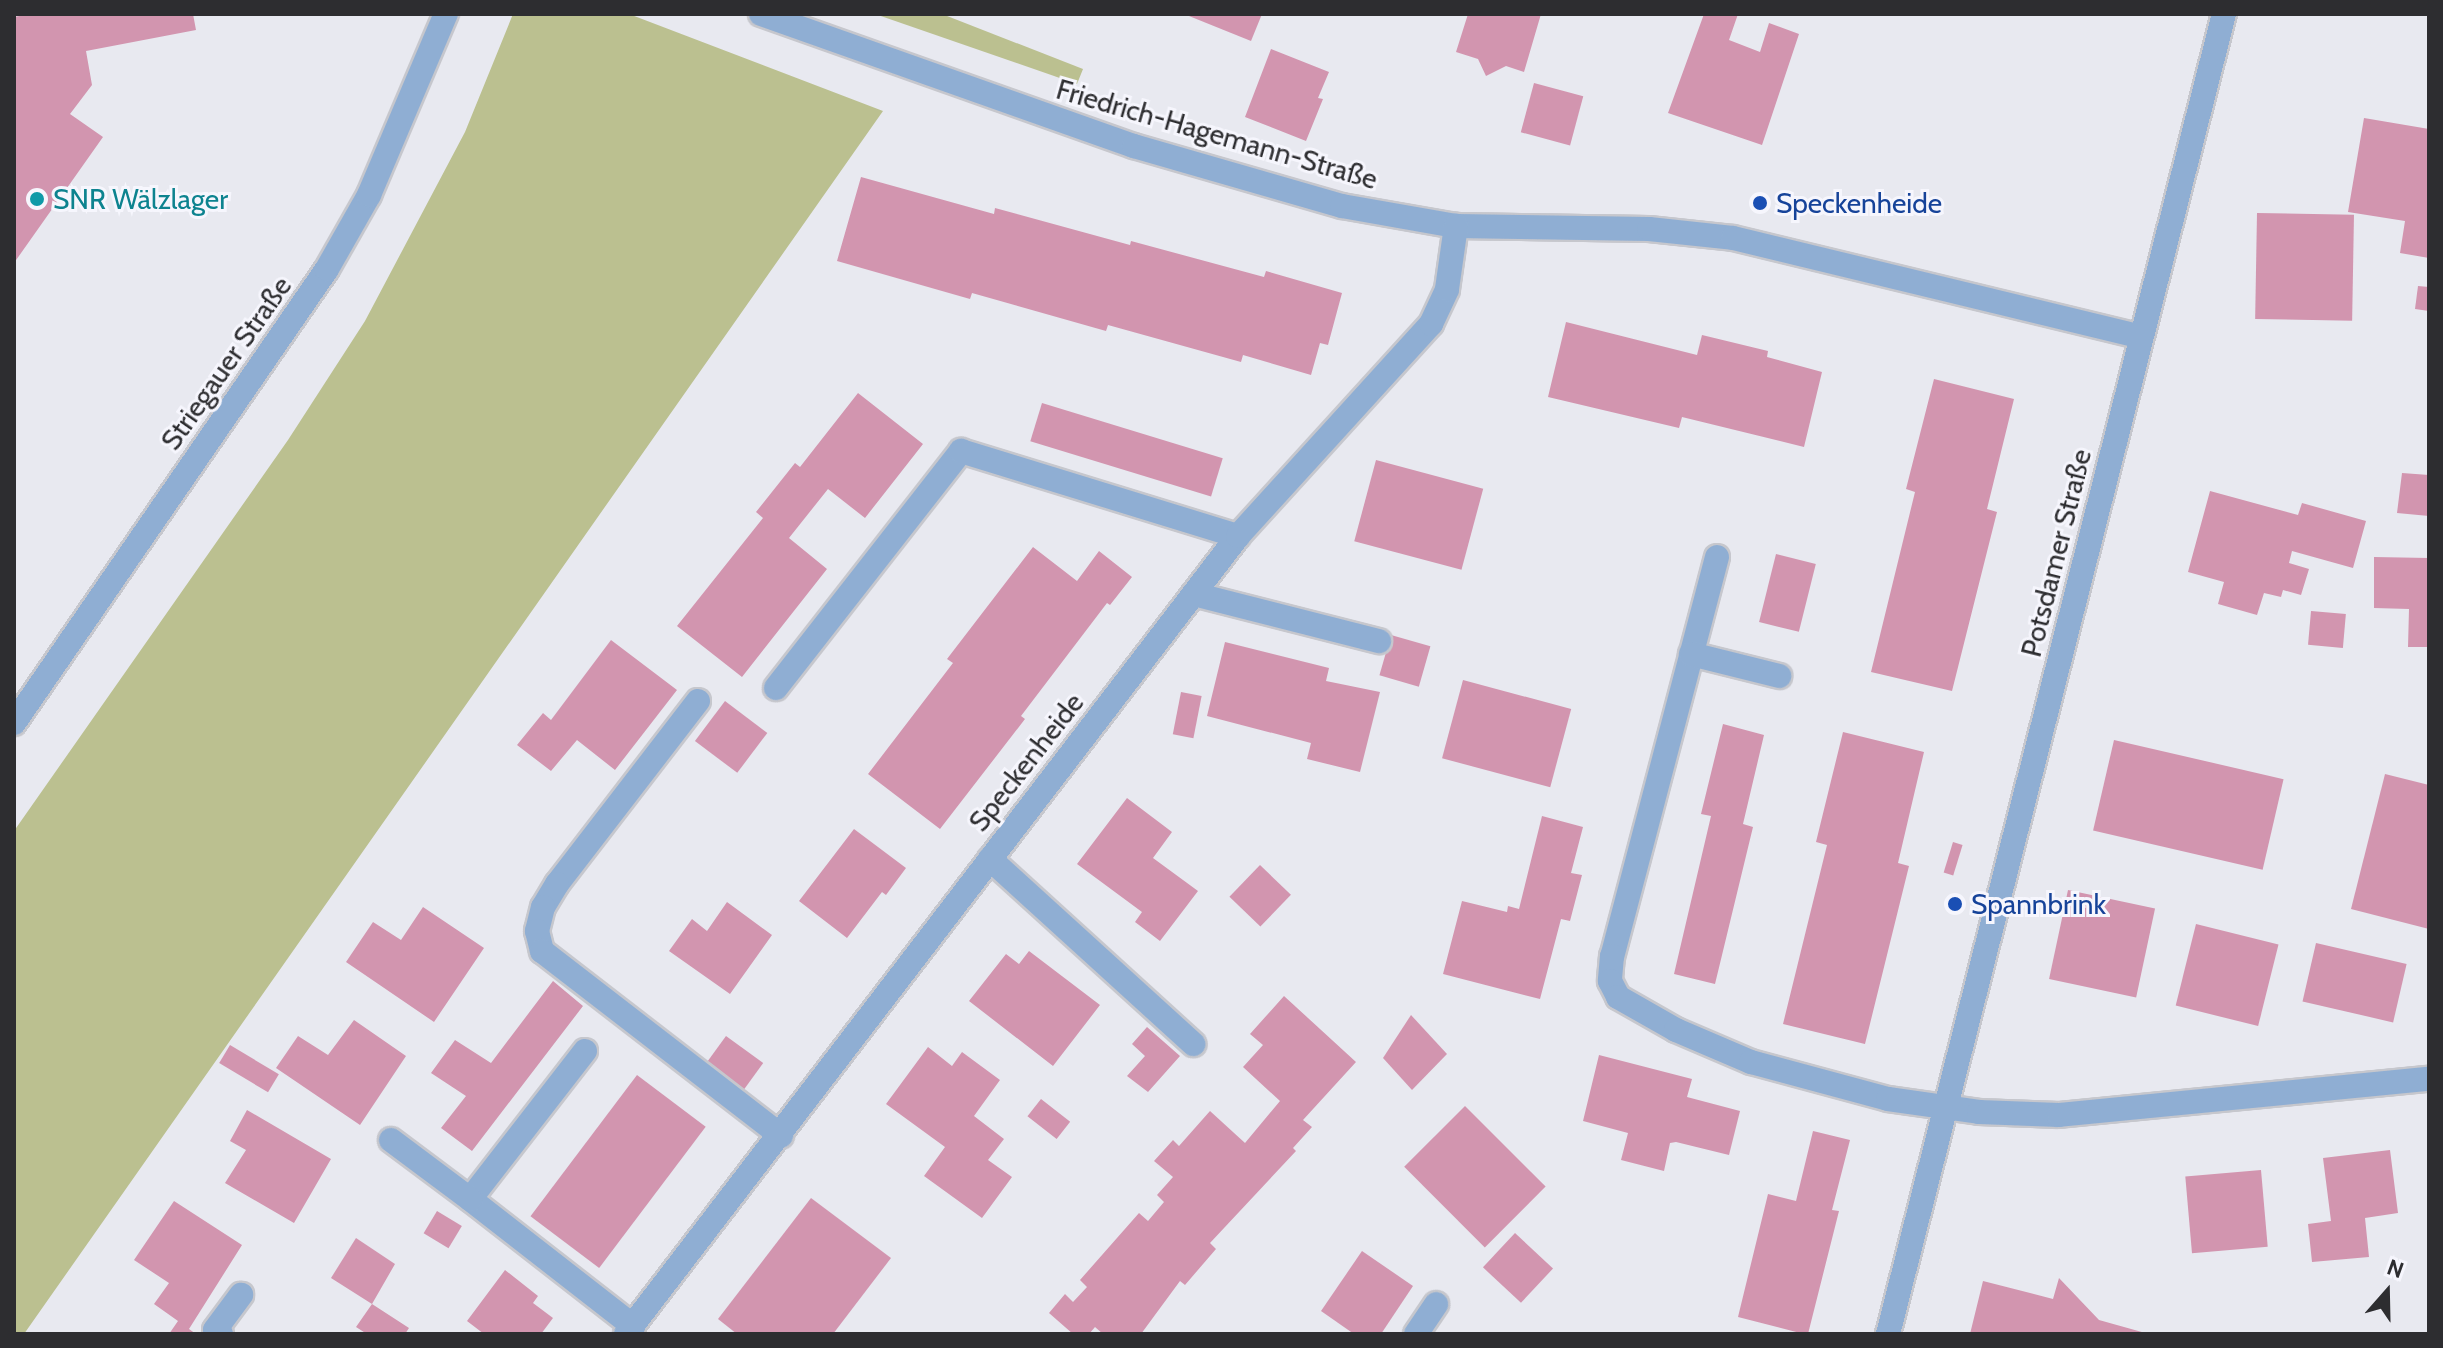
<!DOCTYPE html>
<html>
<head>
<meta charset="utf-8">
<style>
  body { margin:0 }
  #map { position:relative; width:2443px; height:1348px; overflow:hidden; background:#e8e9f0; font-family:Cabin,sans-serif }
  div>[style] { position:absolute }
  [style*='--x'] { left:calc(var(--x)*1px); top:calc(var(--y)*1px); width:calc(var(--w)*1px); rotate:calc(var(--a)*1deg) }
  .green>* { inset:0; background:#bbc090 }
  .building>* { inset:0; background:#d295af; transform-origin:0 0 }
  .roads { filter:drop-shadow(2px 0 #c6c7cd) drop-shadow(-2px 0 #c6c7cd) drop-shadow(0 2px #c6c7cd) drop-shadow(0 -2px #c6c7cd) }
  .minor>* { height:24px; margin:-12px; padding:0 12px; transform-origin:12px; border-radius:12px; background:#8faed3 }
  .dots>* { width:22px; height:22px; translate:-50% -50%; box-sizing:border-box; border:4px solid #f6f6fd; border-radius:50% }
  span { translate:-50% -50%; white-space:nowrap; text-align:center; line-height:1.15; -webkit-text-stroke:6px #f6f6fd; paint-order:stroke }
  .street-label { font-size:28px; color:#2d2d30 }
  .culture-label { font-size:28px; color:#0d838f }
  .left { translate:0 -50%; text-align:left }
  .transit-label { font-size:28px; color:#164399 }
  .frame { position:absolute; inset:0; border:16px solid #2d2d30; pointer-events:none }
  .north { position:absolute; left:2347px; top:1252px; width:80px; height:80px; -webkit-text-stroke:6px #f6f6fd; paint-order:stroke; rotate:20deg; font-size:22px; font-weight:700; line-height:32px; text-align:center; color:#2d2d30 }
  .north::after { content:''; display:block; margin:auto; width:28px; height:36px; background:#2d2d30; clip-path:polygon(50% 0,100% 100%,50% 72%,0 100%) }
</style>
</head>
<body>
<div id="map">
  <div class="green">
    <div style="clip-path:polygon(513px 14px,629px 14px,883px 111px,24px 1334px,14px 1334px,14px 831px,288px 440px,365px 321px,465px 132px)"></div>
    <div style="clip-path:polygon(875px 14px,942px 14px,1083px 69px,1077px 84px)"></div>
  </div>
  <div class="building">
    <div style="clip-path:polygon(30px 14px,193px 14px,196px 30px,86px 51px,92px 85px,70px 114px,103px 137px,14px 263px,14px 17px)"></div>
    <div style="clip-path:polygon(1184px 14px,1262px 14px,1251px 41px)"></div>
    <div style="clip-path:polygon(1468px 14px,1541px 14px,1524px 72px,1506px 66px,1486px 76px,1478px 59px,1456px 52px)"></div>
    <div style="clip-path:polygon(1704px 14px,1738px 14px,1729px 40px,1760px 52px,1769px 23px,1799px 34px,1762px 145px,1668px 113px)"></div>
    <div style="clip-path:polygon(1271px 49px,1329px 72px,1318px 98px,1323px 99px,1306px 141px,1245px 117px)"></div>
    <div style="left:1534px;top:83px;width:51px;height:51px;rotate:15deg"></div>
    <div style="clip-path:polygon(2364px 118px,2429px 129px,2429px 258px,2400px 253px,2405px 221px,2348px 212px)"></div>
    <div style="clip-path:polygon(861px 177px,994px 214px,995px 208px,1130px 245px,1131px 241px,1264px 277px,1266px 271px,1342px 293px,1328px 345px,1320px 343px,1311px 375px,1243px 355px,1241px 362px,1108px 325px,1106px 331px,972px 293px,970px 299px,837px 261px)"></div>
    <div style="left:2257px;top:213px;width:97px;height:106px;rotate:1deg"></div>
    <div style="clip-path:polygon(2418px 286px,2429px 287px,2429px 311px,2415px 309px)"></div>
    <div style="clip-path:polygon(1566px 322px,1697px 355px,1702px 335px,1768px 351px,1767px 357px,1822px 372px,1804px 447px,1682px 417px,1679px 428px,1548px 397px)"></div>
    <div style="clip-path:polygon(1934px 379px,2014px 399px,1987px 509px,1997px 512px,1952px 691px,1871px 672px,1915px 492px,1906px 489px)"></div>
    <div style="clip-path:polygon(858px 393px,923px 444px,865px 518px,828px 489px,789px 538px,827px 569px,742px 677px,677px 626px,763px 518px,756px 512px,795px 463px,800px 467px)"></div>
    <div style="left:1042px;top:403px;width:189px;height:40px;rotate:17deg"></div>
    <div style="left:1376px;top:460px;width:111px;height:84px;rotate:15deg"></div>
    <div style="clip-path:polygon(2402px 473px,2429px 475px,2429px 516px,2397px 513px)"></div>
    <div style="clip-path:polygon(2210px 491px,2298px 515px,2302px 503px,2366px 521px,2353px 568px,2292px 551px,2289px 563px,2309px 569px,2301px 595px,2283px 590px,2281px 597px,2264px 593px,2257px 615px,2218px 604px,2224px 582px,2188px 572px)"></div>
    <div style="clip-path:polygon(1033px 547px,1077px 581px,1099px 551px,1132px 577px,1110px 605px,1107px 603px,1021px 716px,1025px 719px,940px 829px,868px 774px,953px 663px,947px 659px)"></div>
    <div style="left:1776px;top:554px;width:41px;height:70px;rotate:14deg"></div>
    <div style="clip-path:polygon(2374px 557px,2429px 558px,2429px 647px,2408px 647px,2409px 609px,2374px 608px)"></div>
    <div style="left:2311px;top:611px;width:35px;height:34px;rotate:5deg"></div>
    <div style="left:1391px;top:635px;width:41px;height:42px;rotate:16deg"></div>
    <div style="clip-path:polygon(611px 640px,677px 690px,615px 770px,577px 740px,551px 771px,517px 745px,543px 713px,551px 720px)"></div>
    <div style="clip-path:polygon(1225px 642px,1329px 668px,1326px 681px,1380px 692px,1360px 772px,1307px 759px,1311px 743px,1207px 716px)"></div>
    <div style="left:1463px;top:680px;width:112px;height:81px;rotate:15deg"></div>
    <div style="left:1181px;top:692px;width:21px;height:43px;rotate:11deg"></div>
    <div style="left:725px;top:701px;width:53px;height:50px;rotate:37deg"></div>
    <div style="clip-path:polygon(1723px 724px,1764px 735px,1743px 824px,1753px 827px,1715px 984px,1674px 974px,1711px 816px,1701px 814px)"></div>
    <div style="clip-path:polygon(1843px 732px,1924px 752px,1898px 863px,1909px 866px,1865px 1044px,1783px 1024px,1827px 845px,1816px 842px)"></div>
    <div style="left:2114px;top:740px;width:174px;height:93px;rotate:13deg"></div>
    <div style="clip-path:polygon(2385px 774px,2429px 785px,2429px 929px,2351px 909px)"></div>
    <div style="clip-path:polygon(1127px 798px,1172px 832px,1153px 858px,1198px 891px,1160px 941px,1135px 922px,1142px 912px,1077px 864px)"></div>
    <div style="clip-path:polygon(1542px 816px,1583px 827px,1571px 873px,1582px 875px,1570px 921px,1561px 919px,1540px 999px,1443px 974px,1462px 901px,1507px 912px,1508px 906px,1519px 909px)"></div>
    <div style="clip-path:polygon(854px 829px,906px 868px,886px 895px,882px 892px,847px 938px,799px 901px)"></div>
    <div style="left:1953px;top:842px;width:10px;height:32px;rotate:17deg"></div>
    <div style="left:1260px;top:865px;width:43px;height:44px;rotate:44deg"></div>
    <div style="left:2068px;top:890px;width:89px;height:91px;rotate:12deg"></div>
    <div style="clip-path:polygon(727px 902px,772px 935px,730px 994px,669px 951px,692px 919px,707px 931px)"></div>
    <div style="clip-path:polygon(423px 907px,484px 948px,434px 1022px,346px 962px,373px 922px,401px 940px)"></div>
    <div style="left:2196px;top:924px;width:85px;height:84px;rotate:14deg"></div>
    <div style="left:2316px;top:943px;width:93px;height:60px;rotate:13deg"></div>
    <div style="clip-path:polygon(1029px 951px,1100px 1005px,1053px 1066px,969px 1001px,1006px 954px,1019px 964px)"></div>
    <div style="clip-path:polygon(553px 981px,583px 1006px,472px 1151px,441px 1128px,466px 1096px,431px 1073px,455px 1040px,491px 1063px)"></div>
    <div style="clip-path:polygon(1284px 996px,1356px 1062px,1303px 1120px,1312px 1127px,1293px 1148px,1296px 1151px,1210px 1243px,1216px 1249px,1185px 1285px,1180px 1281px,1141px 1334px,1103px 1334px,1095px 1327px,1089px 1334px,1073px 1334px,1049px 1313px,1065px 1294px,1073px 1302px,1087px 1287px,1080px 1280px,1139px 1213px,1148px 1221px,1164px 1202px,1157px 1195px,1173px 1177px,1154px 1161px,1173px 1140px,1179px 1146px,1210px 1111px,1245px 1143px,1280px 1101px,1243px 1067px,1263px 1045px,1250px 1034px)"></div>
    <div style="clip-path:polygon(1411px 1015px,1447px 1054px,1412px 1090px,1383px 1058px)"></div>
    <div style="clip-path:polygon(354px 1020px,406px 1056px,360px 1125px,276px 1068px,298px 1036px,328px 1055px)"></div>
    <div style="clip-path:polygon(1147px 1027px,1180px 1056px,1148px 1092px,1127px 1076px,1145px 1056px,1132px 1044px)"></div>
    <div style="left:726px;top:1036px;width:46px;height:34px;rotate:36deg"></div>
    <div style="left:230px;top:1045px;width:57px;height:21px;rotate:31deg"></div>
    <div style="clip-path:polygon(928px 1047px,952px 1066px,962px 1052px,1000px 1080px,974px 1116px,1004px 1139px,988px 1160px,1012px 1177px,982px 1218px,924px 1176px,945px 1147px,886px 1104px)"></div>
    <div style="clip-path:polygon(1599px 1055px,1692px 1079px,1687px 1097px,1740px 1111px,1729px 1155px,1676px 1142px,1670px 1143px,1664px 1171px,1621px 1160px,1628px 1133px,1583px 1121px)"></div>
    <div style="left:637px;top:1075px;width:86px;height:177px;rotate:37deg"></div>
    <div style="left:1041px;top:1099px;width:37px;height:22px;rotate:38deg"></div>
    <div style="left:1465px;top:1106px;width:114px;height:86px;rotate:45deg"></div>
    <div style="clip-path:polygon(247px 1110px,331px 1159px,294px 1223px,225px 1183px,246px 1150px,230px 1141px)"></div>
    <div style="clip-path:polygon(1813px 1131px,1850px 1140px,1832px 1210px,1839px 1211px,1808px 1334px,1804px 1334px,1738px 1317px,1768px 1194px,1796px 1201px)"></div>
    <div style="clip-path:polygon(2390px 1150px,2398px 1213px,2365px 1218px,2369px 1257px,2312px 1262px,2308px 1224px,2331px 1221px,2323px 1158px)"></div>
    <div style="left:2261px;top:1170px;width:77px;height:76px;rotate:85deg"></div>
    <div style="clip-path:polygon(811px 1198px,891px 1258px,833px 1334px,737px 1334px,718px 1319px)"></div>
    <div style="clip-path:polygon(174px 1201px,242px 1245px,189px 1329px,196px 1334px,169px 1334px,178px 1321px,154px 1304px,169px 1283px,134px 1260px)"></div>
    <div style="left:437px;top:1211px;width:29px;height:26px;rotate:31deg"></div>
    <div style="left:1515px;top:1233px;width:52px;height:47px;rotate:43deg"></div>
    <div style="clip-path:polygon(356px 1238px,395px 1264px,372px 1304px,409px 1328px,405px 1334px,367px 1334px,356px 1327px,372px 1304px,331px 1278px)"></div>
    <div style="clip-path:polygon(1362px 1251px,1413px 1286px,1381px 1334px,1354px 1334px,1321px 1311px)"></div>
    <div style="clip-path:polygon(505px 1270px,538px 1296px,533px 1303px,553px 1318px,541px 1334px,484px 1334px,467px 1321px)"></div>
    <div style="clip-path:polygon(2059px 1278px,2099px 1320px,2149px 1334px,1970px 1334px,1983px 1281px,2053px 1299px)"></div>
  </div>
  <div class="roads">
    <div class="minor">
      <div style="--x:761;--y:14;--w:396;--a:19.5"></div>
      <div style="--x:1134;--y:146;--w:216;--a:16.1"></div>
      <div style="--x:1342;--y:206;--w:116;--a:10"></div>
      <div style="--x:1456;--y:226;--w:193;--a:0.9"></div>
      <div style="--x:1649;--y:229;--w:84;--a:6.1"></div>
      <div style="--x:1733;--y:238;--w:420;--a:13.6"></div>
      <div style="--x:1717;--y:557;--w:413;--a:104.7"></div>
      <div style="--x:1612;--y:956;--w:25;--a:95"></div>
      <div style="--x:1610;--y:981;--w:18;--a:63"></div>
      <div style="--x:1618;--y:997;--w:67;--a:29.6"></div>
      <div style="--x:1676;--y:1030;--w:82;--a:23.1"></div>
      <div style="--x:1751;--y:1062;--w:142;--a:15.1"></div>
      <div style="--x:1888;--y:1099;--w:92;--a:8.1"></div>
      <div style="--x:1979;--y:1112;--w:80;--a:2.1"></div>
      <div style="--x:2059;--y:1115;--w:372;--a:-5.6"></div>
      <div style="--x:1194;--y:594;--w:191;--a:14.3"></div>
      <div style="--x:1691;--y:654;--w:91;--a:14"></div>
      <div style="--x:776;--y:688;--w:301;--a:-52"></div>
      <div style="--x:961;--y:451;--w:290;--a:17.1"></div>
      <div style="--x:698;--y:701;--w:231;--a:127.6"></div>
      <div style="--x:557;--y:884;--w:27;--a:121"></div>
      <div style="--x:543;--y:907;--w:25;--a:104"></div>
      <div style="--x:537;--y:931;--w:21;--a:76"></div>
      <div style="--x:542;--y:951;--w:302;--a:37.7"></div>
      <div style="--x:14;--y:723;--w:551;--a:-55.42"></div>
      <div style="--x:327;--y:269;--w:85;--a:-60.4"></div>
      <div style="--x:369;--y:195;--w:197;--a:-67"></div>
      <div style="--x:990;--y:859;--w:275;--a:42.3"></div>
      <div style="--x:585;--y:1051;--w:187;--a:127.8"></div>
      <div style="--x:470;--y:1199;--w:207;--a:37.9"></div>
      <div style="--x:391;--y:1140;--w:99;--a:36.8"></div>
      <div style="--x:221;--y:1334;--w:7;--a:-146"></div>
      <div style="--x:215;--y:1330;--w:44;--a:-53.4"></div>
      <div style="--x:626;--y:1334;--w:1006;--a:-52.51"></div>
      <div style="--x:1238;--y:536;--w:287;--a:-47.7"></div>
      <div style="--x:1431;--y:324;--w:38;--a:-65"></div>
      <div style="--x:1447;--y:289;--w:64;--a:-81.9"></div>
      <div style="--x:1416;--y:1334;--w:36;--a:-56"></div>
      <div style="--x:1888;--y:1334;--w:1362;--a:-75.72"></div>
    </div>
  </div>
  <div class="dots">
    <div style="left:37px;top:199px;background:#0f9aa8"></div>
    <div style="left:1760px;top:203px;background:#1a4fb4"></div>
    <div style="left:1955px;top:904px;background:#1a4fb4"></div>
  </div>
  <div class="street-label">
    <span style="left:1217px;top:134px;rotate:16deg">Friedrich-Hagemann-Straße</span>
    <span style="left:226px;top:363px;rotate:-55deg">Striegauer Straße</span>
    <span style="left:2056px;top:553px;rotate:-76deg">Potsdamer Straße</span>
    <span style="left:1026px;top:762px;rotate:-52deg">Speckenheide</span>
  </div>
  <div class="culture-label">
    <span class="left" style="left:53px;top:199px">SNR Wälzlager</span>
  </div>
  <div class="transit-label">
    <span class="left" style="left:1776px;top:203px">Speckenheide</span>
    <span class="left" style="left:1971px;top:904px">Spannbrink</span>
  </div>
  <div class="frame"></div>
  <div class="north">N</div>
</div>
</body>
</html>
